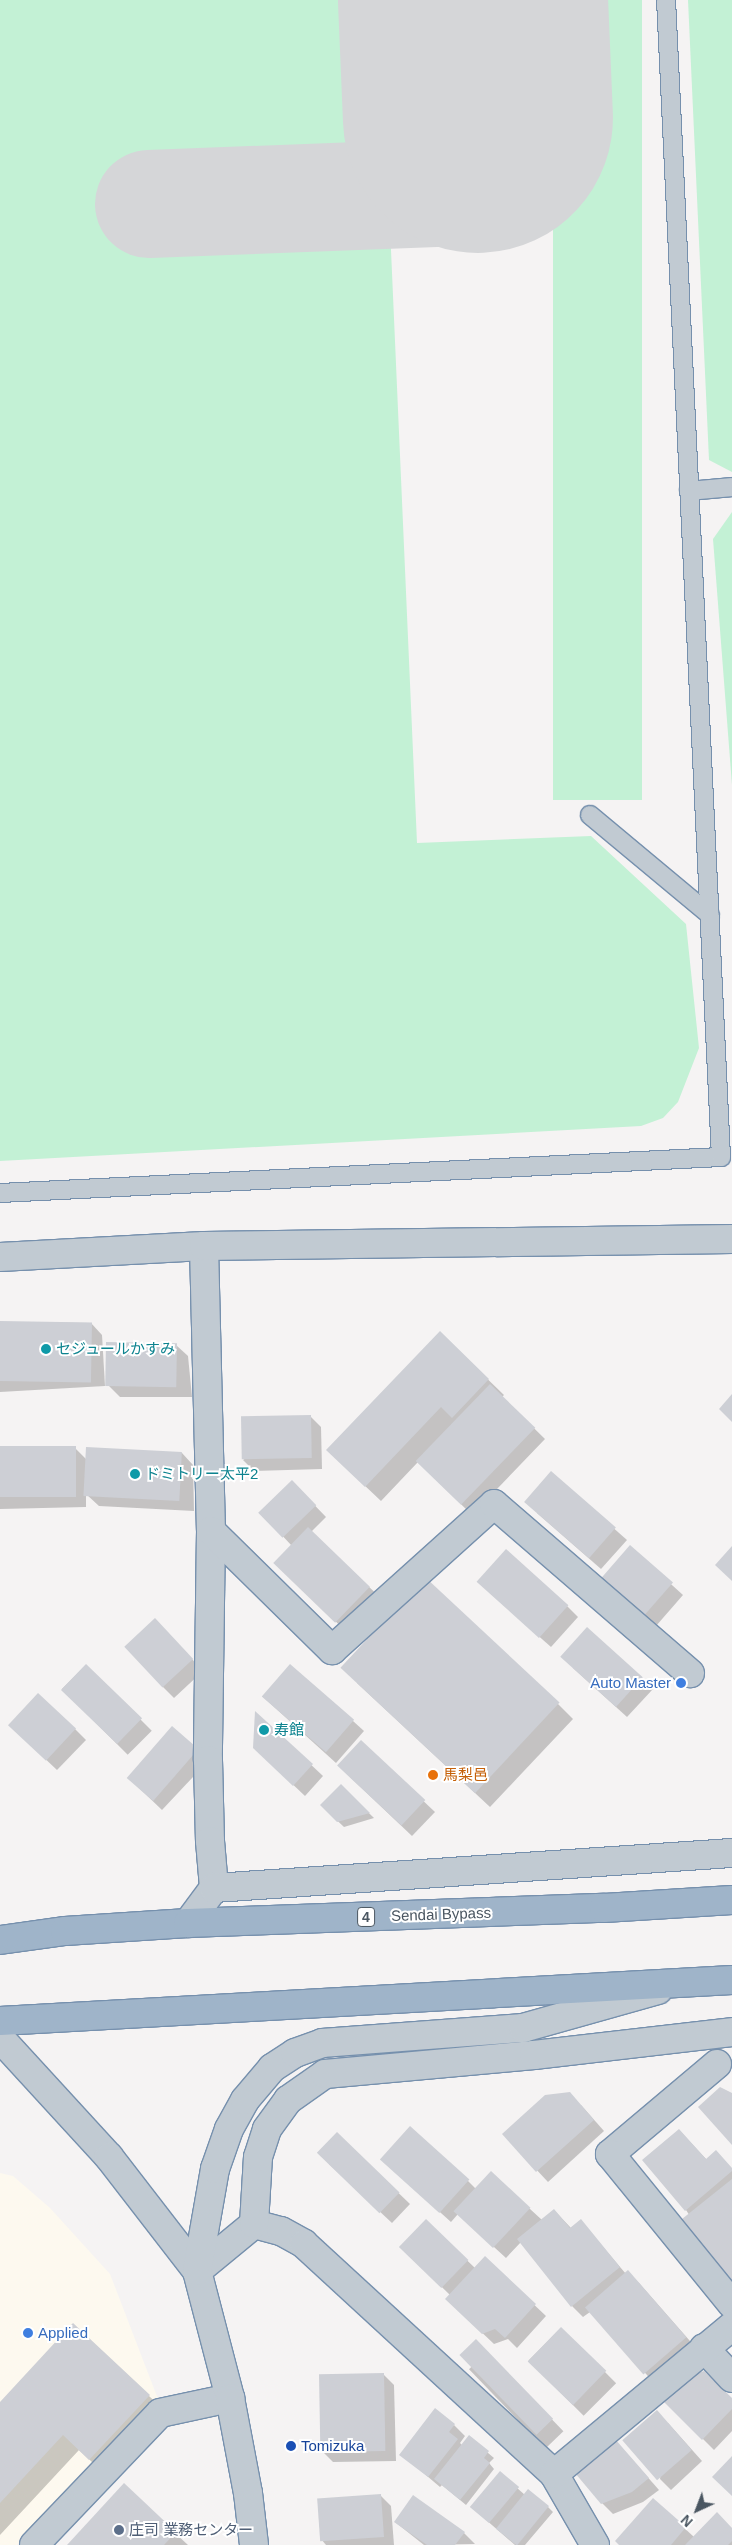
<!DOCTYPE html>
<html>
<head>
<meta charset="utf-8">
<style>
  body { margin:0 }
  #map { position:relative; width:732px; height:2545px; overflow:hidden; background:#f5f3f3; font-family:Helvetica,"Noto Sans JP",sans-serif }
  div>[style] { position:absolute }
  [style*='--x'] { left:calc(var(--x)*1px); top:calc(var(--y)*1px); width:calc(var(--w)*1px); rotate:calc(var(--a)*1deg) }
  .commercial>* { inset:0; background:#fdf9ef }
  .green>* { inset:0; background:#c3f1d5; transform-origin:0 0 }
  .shadow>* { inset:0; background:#0003; transform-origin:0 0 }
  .taxiway>* { height:108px; margin:-54px; padding:0 54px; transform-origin:54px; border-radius:54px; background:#d5d6d8 }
  .runway>* { height:270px; margin:-135px; padding:0 135px; transform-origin:135px; border-radius:135px; background:#d5d6d8 }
  .building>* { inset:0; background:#cdcfd5; transform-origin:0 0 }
  .roads { filter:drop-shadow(1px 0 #7690ad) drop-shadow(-1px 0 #7690ad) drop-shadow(0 1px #7690ad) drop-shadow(0 -1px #7690ad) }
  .service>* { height:18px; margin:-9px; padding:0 9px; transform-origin:9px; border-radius:9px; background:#c1cad2 }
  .minor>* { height:28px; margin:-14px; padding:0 14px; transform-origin:14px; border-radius:14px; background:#c1cad2 }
  .tertiary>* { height:28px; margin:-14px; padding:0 14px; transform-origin:14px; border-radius:14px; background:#c1cad2 }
  .trunk>* { height:28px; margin:-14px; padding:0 14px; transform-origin:14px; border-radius:14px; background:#9fb4c9 }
  .dots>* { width:14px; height:14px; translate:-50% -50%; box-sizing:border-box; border:2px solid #fff; border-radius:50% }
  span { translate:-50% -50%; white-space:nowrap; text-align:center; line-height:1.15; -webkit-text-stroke:4px #fff; paint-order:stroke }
  .shield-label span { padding:1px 4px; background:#fff; border:1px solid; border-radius:4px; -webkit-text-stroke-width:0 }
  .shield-label { font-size:14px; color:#4a5661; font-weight:700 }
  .culture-label { font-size:15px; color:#0d838f }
  .left { translate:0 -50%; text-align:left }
  .shop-label { font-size:15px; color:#366cbe }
  .right { translate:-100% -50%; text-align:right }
  .food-label { font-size:15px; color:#c56008 }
  .street-label { font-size:15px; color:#4a5661 }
  .transit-label { font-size:15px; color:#164399 }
  .service-label { font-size:15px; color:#4e5e75 }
  .north { position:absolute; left:672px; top:2485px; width:50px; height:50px; -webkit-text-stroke:4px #fff; paint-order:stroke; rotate:223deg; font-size:14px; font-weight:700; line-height:20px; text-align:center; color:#4a5661 }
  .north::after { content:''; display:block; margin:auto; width:18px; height:22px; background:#4a5661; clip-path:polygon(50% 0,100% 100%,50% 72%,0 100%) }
</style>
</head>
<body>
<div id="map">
  <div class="commercial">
    <div style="clip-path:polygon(0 2173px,13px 2176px,50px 2208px,110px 2274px,158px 2399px,17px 2545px,0 2545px)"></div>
  </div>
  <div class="green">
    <div style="clip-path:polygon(0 0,379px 0,387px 166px,366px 186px,139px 186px,141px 220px,377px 216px,390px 227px,417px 843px,591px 836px,686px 924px,699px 1048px,678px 1102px,663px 1118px,641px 1126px,0 1161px)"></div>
    <div style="left:553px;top:0;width:89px;height:800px"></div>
    <div style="clip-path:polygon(688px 0,732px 0,732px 472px,709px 460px)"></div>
    <div style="clip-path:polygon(732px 512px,732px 785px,713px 539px)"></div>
  </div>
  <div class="shadow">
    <div style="clip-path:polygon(0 1322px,91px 1323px,102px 1335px,105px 1386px,0 1392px)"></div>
    <div style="clip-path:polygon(440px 1333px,504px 1395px,502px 1397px,545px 1439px,472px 1515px,418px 1462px,381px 1501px,343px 1465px)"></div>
    <div style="clip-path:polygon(176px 1345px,188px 1356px,192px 1397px,120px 1397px,109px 1386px)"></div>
    <div style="clip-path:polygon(310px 1416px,321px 1427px,322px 1469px,254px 1471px,243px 1460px)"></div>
    <div style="clip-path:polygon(75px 1448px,87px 1460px,182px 1453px,193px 1465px,194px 1511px,99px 1506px,86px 1494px,86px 1507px,0 1509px,0 1450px)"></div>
    <div style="clip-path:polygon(551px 1473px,627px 1540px,601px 1569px,537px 1513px)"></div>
    <div style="clip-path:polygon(292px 1482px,326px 1517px,311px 1532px,385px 1602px,352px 1637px,291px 1579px,292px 1546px,261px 1513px)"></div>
    <div style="clip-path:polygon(630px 1547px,683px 1595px,656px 1626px,614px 1589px)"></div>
    <div style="clip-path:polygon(490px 1593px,567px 1606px,578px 1617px,551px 1647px)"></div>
    <div style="clip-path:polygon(166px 1631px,203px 1671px,174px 1698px,163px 1687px)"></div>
    <div style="left:86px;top:1665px;width:93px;height:34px;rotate:45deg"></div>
    <div style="clip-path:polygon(573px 1668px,642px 1678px,653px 1689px,627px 1717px)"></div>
    <div style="clip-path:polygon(357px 1683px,558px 1704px,573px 1719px,490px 1807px)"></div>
    <div style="clip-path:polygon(262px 1696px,353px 1721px,364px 1731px,336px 1763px)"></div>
    <div style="clip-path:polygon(256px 1713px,323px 1776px,305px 1796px,266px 1759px)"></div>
    <div style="clip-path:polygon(75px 1729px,86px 1740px,57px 1770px,21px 1736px)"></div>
    <div style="clip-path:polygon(361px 1742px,435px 1812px,412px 1836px,350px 1777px)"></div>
    <div style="clip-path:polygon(197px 1750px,208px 1761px,162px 1810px,138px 1787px)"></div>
    <div style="clip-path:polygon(341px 1786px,374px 1818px,344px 1827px,327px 1811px)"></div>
    <div style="clip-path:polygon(581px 2105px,604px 2131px,548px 2182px,503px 2134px)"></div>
    <div style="clip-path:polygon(679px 2130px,707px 2160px,732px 2169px,732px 2280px,686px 2210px)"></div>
    <div style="clip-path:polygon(337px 2134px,410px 2204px,392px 2223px,329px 2164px)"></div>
    <div style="clip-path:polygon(393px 2170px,468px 2181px,476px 2189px,491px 2173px,542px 2220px,554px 2210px,571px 2228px,581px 2221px,626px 2274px,639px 2283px,697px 2349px,656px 2385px,590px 2312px,583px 2317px,572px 2306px,521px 2242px,506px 2258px,458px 2214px,451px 2222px)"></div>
    <div style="clip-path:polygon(426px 2221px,475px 2268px,485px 2258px,546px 2316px,517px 2348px,508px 2339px,494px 2344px,457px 2309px,450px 2295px,401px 2247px)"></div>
    <div style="left:561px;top:2328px;width:78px;height:46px;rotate:45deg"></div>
    <div style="left:487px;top:2352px;width:110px;height:25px;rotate:46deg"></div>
    <div style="clip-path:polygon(383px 2374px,394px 2385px,396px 2461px,333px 2462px,322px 2451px)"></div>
    <div style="clip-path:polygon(149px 2396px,165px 2411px,105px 2474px,79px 2450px,0 2535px,0 2404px)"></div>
    <div style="clip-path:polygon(664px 2400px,732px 2400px,732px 2431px,714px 2450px)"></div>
    <div style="clip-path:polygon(668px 2423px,702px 2461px,671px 2490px,660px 2479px)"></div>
    <div style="clip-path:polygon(454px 2425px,465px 2436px,460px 2443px,463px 2446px,469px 2437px,494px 2458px,489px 2463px,494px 2469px,466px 2505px,442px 2485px,440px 2487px,401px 2454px)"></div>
    <div style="clip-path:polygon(615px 2440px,659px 2490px,643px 2502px,613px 2514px,602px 2503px)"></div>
    <div style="clip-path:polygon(500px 2473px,525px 2495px,548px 2507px,553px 2512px,525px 2545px,515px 2545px,477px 2512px)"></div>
    <div style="clip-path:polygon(380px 2495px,391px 2506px,394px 2545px,326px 2545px,321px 2539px)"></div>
    <div style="clip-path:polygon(653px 2499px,694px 2537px,732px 2529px,732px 2545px,621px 2545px)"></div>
    <div style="clip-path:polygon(395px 2522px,464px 2533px,475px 2544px,424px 2545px)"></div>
    <div style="clip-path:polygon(175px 2533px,188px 2545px,69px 2545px)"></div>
  </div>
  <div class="taxiway">
    <div style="--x:149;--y:204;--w:332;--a:-2.2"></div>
  </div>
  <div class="runway">
    <div style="--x:473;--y:0;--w:118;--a:87.6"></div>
  </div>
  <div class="building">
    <div style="left:0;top:1321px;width:92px;height:60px;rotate:1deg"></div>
    <div style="clip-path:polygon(440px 1331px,489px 1379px,452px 1418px,441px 1407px,365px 1487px,326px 1450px)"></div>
    <div style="left:106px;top:1342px;width:71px;height:44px;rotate:1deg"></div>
    <div style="left:490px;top:1384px;width:63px;height:107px;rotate:44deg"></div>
    <div style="clip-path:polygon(732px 1394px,732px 1422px,719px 1409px)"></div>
    <div style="left:311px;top:1415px;width:43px;height:70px;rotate:89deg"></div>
    <div style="left:76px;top:1446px;width:51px;height:76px;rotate:90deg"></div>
    <div style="left:86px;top:1447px;width:96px;height:49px;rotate:3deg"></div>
    <div style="left:551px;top:1471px;width:86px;height:41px;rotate:41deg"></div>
    <div style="left:292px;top:1480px;width:35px;height:47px;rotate:46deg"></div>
    <div style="left:308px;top:1527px;width:86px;height:50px;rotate:44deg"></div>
    <div style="left:630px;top:1545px;width:57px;height:45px;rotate:41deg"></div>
    <div style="clip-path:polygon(732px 1546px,732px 1581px,715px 1565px)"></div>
    <div style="left:506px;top:1549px;width:84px;height:44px;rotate:42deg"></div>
    <div style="left:425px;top:1577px;width:184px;height:124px;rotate:43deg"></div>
    <div style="left:155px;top:1618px;width:56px;height:42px;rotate:47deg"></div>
    <div style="left:587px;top:1627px;width:75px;height:40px;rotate:42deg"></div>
    <div style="left:86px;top:1664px;width:78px;height:36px;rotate:44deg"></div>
    <div style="left:290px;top:1664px;width:85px;height:43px;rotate:41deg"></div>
    <div style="left:38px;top:1693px;width:52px;height:44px;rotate:43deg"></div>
    <div style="clip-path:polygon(255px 1711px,313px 1764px,293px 1786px,253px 1748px)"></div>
    <div style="left:172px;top:1726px;width:35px;height:69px;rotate:41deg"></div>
    <div style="left:361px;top:1740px;width:88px;height:35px;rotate:43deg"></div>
    <div style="clip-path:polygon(341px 1784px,370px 1813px,337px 1822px,320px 1805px)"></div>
    <div style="clip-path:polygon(720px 2087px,732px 2093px,732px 2145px,698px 2107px)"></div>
    <div style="clip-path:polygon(570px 2092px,594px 2120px,536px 2172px,502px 2134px,545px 2095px)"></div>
    <div style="left:410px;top:2126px;width:80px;height:45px;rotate:42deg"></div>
    <div style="clip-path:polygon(679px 2129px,706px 2159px,716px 2150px,732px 2168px,732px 2171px,685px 2211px,642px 2160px)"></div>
    <div style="left:337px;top:2132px;width:87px;height:29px;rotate:44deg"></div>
    <div style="left:491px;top:2171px;width:54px;height:55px;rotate:43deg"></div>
    <div style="clip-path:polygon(732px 2179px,732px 2282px,682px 2219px)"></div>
    <div style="clip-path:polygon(554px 2209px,570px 2228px,581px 2219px,620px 2267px,571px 2307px,517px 2239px)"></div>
    <div style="left:426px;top:2219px;width:59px;height:39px;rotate:44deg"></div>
    <div style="clip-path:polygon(485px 2256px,536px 2304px,505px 2338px,495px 2329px,482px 2334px,445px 2299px)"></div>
    <div style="left:628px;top:2270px;width:89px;height:57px;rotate:49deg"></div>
    <div style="clip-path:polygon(73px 2323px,150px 2395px,89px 2460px,63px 2435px,0 2503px,0 2402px)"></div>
    <div style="left:561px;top:2327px;width:63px;height:48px;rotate:44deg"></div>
    <div style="left:476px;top:2339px;width:111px;height:23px;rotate:46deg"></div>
    <div style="clip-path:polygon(704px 2371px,732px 2398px,732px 2409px,702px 2440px,662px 2400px,686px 2377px)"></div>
    <div style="left:384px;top:2373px;width:78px;height:65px;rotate:89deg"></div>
    <div style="clip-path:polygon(435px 2408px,455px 2424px,449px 2432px,458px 2439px,428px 2477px,399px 2455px)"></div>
    <div style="left:657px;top:2410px;width:53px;height:46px;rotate:49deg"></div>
    <div style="clip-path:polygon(469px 2435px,489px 2451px,484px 2458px,490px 2463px,460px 2500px,434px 2479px)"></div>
    <div style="clip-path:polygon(615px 2439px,649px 2478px,632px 2492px,601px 2504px,575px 2473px)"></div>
    <div style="clip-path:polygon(732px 2456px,732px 2496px,712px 2477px)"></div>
    <div style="left:500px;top:2471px;width:25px;height:47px;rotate:40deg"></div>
    <div style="clip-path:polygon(124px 2483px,176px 2532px,164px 2545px,67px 2545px)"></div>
    <div style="left:528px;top:2489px;width:27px;height:51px;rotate:39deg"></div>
    <div style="left:381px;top:2494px;width:43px;height:64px;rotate:86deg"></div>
    <div style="clip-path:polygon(413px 2495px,465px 2532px,455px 2545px,427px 2545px,394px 2522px)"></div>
    <div style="clip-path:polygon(653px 2498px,686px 2527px,671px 2545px,619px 2545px,615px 2541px)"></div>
    <div style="clip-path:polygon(717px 2512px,732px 2528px,732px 2541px,728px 2545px,685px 2545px)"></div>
  </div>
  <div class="roads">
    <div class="service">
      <div style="--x:689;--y:491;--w:43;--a:-5.3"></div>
      <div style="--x:590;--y:815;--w:156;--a:39.8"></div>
      <div style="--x:0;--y:1193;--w:722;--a:-2.86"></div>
      <div style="--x:721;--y:1157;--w:1158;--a:-92.72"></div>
    </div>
    <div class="minor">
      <div style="--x:204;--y:1246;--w:285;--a:88.6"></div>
      <div style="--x:211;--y:1531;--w:229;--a:90.8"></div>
      <div style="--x:208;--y:1760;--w:81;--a:88.6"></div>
      <div style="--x:210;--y:1841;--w:47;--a:85.1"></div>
      <div style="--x:0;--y:1257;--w:204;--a:-3.1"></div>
      <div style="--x:204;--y:1246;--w:528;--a:-0.76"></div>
      <div style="--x:211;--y:1531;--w:170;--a:44.5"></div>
      <div style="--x:332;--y:1650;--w:218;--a:-42"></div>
      <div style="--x:494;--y:1504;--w:259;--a:40.8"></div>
      <div style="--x:188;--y:1923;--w:44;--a:-53.4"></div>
      <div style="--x:214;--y:1888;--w:519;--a:-3.87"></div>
      <div style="--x:717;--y:2064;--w:140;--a:139.9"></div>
      <div style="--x:610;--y:2154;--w:193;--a:50.9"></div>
      <div style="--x:254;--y:2224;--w:28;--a:15"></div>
      <div style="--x:281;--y:2231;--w:26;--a:29"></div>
      <div style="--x:304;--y:2244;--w:340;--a:42.6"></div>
      <div style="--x:554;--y:2474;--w:82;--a:60"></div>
      <div style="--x:197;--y:2271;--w:74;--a:-39.5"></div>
      <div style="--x:254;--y:2224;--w:67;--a:-86.6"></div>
      <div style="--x:258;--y:2157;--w:29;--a:-72"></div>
      <div style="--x:267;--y:2129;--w:36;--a:-54"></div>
      <div style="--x:288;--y:2100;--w:45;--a:-35.1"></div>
      <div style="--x:325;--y:2074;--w:210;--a:-5.2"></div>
      <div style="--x:534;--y:2055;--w:199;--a:-6.6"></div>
      <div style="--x:704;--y:2348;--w:41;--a:47"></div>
      <div style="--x:554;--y:2474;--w:231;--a:-39.7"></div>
      <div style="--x:34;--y:2545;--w:182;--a:-46.3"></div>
      <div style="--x:160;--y:2413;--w:72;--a:-12.1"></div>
    </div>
    <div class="tertiary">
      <div style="--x:0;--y:2038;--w:161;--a:47.5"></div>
      <div style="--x:109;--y:2157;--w:144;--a:52.3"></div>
      <div style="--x:197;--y:2271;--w:131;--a:75.4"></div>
      <div style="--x:230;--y:2398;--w:97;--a:79.3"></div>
      <div style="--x:248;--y:2493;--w:52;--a:83.4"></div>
      <div style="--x:197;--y:2271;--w:104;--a:-80"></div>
      <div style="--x:215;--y:2169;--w:42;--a:-70.7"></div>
      <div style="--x:229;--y:2129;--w:33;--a:-61"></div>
      <div style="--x:245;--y:2100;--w:42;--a:-49.8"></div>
      <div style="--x:272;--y:2068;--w:27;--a:-33"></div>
      <div style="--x:295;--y:2053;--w:29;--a:-20"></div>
      <div style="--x:322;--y:2043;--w:202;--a:-4.3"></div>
      <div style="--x:523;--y:2028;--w:140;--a:-15.7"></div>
    </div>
    <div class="trunk">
      <div style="--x:0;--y:1940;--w:66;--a:-7.9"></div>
      <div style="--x:65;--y:1931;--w:123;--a:-3.7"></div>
      <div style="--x:188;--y:1923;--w:416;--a:-2.1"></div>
      <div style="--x:604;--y:1908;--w:128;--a:-3.6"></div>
      <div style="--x:0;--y:2021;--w:733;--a:-3.21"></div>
    </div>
  </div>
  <div class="dots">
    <div style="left:46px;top:1349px;background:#0f9aa8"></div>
    <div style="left:135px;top:1474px;background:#0f9aa8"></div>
    <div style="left:681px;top:1683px;background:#3f7fe0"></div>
    <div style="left:264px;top:1730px;background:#0f9aa8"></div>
    <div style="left:433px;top:1775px;background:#e8710a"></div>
    <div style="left:28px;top:2333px;background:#3f7fe0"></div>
    <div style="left:291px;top:2446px;background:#1a4fb4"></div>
    <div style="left:119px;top:2530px;background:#5c6f8a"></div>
  </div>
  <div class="shield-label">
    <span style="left:366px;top:1917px">4</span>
  </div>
  <div class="culture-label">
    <span class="left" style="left:56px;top:1349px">セジュールかすみ</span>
    <span class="left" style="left:145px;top:1474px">ドミトリー太平2</span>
    <span class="left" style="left:274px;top:1730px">寿館</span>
  </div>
  <div class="shop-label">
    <span class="right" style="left:671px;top:1683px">Auto Master</span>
    <span class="left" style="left:38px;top:2333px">Applied</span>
  </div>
  <div class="food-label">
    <span class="left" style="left:443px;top:1775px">馬梨邑</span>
  </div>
  <div class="street-label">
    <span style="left:441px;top:1914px;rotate:-2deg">Sendai Bypass</span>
  </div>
  <div class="transit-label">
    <span class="left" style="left:301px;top:2446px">Tomizuka</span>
  </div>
  <div class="service-label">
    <span class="left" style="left:129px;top:2530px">庄司 業務センター</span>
  </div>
  <div class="north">N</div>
</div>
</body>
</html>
